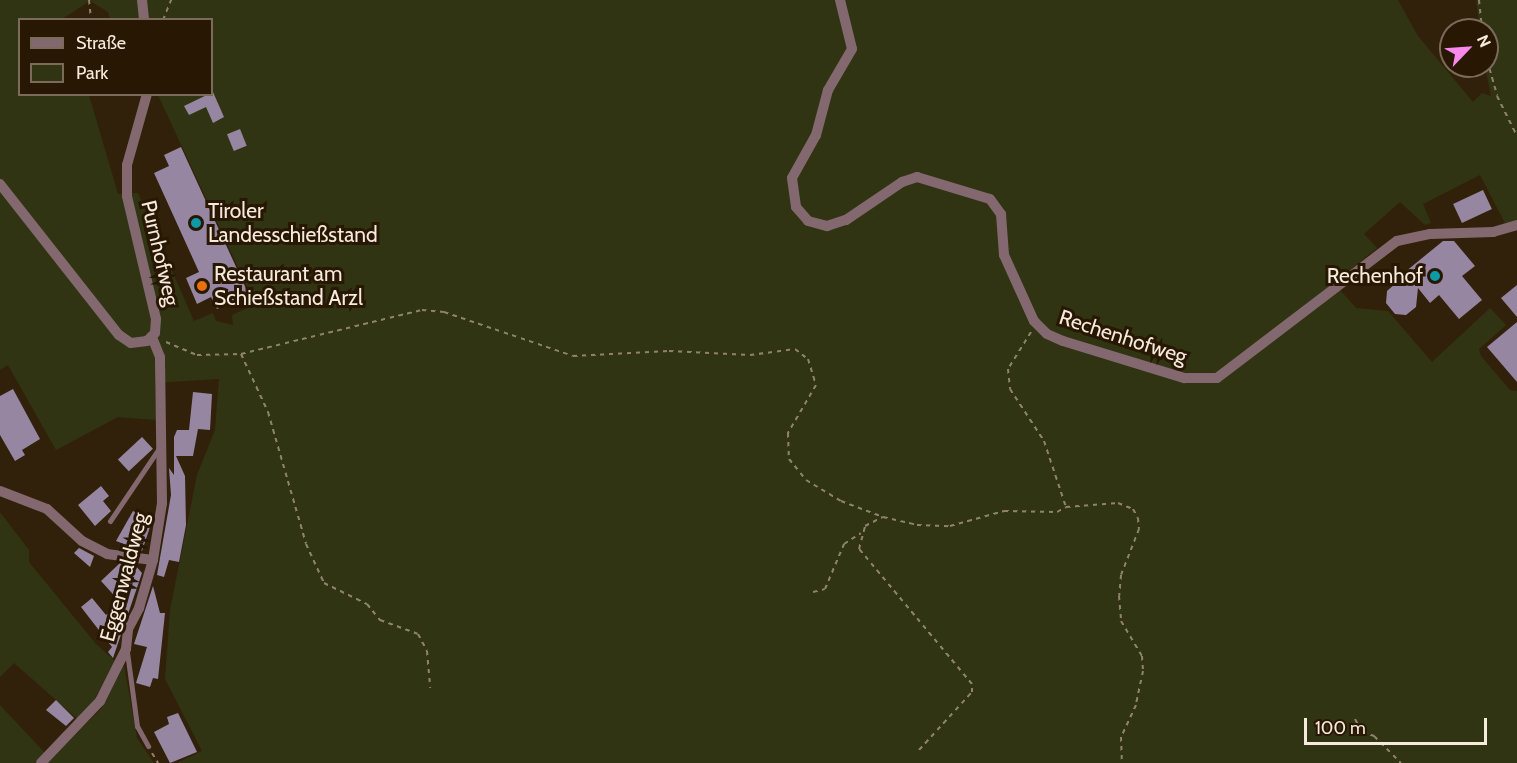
<!DOCTYPE html>
<html>
<head>
<meta charset="utf-8">
<style>
  body { margin:0 }
  #map { position:relative; width:1517px; height:763px; overflow:hidden; background:#32210a; font-family:Cabin,sans-serif }
  div>[style] { position:absolute }
  [style*='--x'] { left:calc(var(--x)*1px); top:calc(var(--y)*1px); width:calc(var(--w)*1px); rotate:calc(var(--a)*1deg) }
  .green>* { inset:0; background:#303413 }
  .building>* { inset:0; background:#9786a1; transform-origin:0 0 }
  .path>* { height:2px; margin-top:-1px; transform-origin:0; background:repeating-linear-gradient(90deg,#90826f 0 4.5px,transparent 0 9px) }
  .service>* { height:5px; margin:-2.5px; padding:0 2.5px; transform-origin:2.5px; border-radius:2.5px; background:#83696f }
  .minor>* { height:10px; margin:-5px; padding:0 5px; transform-origin:5px; border-radius:5px; background:#83696f }
  .dots>* { width:16px; height:16px; translate:-50% -50%; box-sizing:border-box; border:3px solid #281702; border-radius:50% }
  span { translate:-50% -50%; white-space:nowrap; text-align:center; line-height:1.15; -webkit-text-stroke:6px #281702; paint-order:stroke }
  .poi-label { font-size:21px; color:#f6eadd }
  .left { translate:0 -50%; text-align:left }
  .right { translate:-100% -50%; text-align:right }
  .street-label { font-size:21px; color:#f6eadd }
  .legend { position:absolute; left:18px; top:18px; width:195px; height:78px; box-sizing:border-box; background:#281702; border:2px solid #7a6b5a; margin:0; padding:8px 10px; list-style:none; font-size:18px; color:#f6eadd }
  .legend li { display:flex; align-items:center; gap:12px; height:30px }
  .legend b { width:30px; border:2px solid #7a6b5a }
  .north { position:absolute; left:1439px; top:18px; width:60px; height:60px; box-sizing:border-box; background:#281702; border:2px solid #7a6b5a; border-radius:50%; rotate:65deg; font-size:16px; font-weight:700; line-height:24px; text-align:center; color:#f6eadd }
  .north::after { content:''; display:block; margin:auto; width:21px; height:27px; background:#f788ec; clip-path:polygon(50% 0,100% 100%,50% 72%,0 100%) }
  .scale { position:absolute; left:1304px; top:718px; width:183px; height:27px; box-sizing:border-box; border:3px solid #f6eadd; border-top:0; padding-left:8px; font-size:18px; line-height:21px; white-space:nowrap; color:#f6eadd; -webkit-text-stroke:4px #281702; paint-order:stroke }
</style>
</head>
<body>
<div id="map">
  <div class="green">
    <div style="clip-path:polygon(evenodd,0 0,1398px 0,1418px 36px,1473px 102px,1482px 93px,1491px 96px,1485px 66px,1487px 30px,1480px 30px,1476px 0,1517px 0,1517px 220px,1506px 225px,1480px 175px,1423px 204px,1431px 223px,1425px 225px,1400px 202px,1364px 234px,1377px 248px,1334px 283px,1356px 308px,1388px 311px,1432px 362px,1490px 308px,1506px 325px,1479px 349px,1481px 356px,1510px 390px,1517px 391px,1517px 763px,177px 763px,202px 751px,165px 679px,170px 610px,197px 475px,215px 430px,219px 379px,155px 383px,156px 420px,118px 417px,56px 450px,8px 365px,0 370px,0 0,90px 1px,108px 12px,110px 19px,212px 20px,212px 94px,149px 95px,158px 95px,257px 308px,254px 305px,232px 315px,233px 325px,216px 321px,213px 313px,194px 321px,138px 193px,118px 194px,89px 95px,20px 94px,20px 20px,62px 19px,90px 1px)"></div>
    <div style="clip-path:polygon(0 512px,29px 550px,29px 562px,96px 644px,116px 662px,81px 722px,14px 663px,0 677px)"></div>
    <div style="clip-path:polygon(124px 665px,137px 738px,154px 763px,46px 763px,101px 709px)"></div>
    <div style="clip-path:polygon(0 705px,45px 753px,35px 763px,0 763px)"></div>
  </div>
  <div class="building">
    <div style="clip-path:polygon(213px 92px,224px 117px,213px 123px,206px 107px,189px 115px,184px 106px)"></div>
    <div style="left:240px;top:129px;width:18px;height:14px;rotate:68deg"></div>
    <div style="clip-path:polygon(181px 147px,249px 295px,217px 309px,211px 297px,197px 304px,186px 278px,199px 272px,154px 173px,169px 166px,164px 155px)"></div>
    <div style="left:1483px;top:190px;width:21px;height:33px;rotate:65deg"></div>
    <div style="clip-path:polygon(1443px 241px,1454px 241px,1475px 266px,1462px 276px,1482px 300px,1459px 319px,1439px 295px,1430px 303px,1418px 288px,1416px 307px,1406px 315px,1395px 314px,1386px 303px,1387px 291px,1396px 283px,1415px 285px,1405px 272px)"></div>
    <div style="clip-path:polygon(1517px 285px,1517px 317px,1501px 298px)"></div>
    <div style="clip-path:polygon(1517px 322px,1517px 382px,1487px 347px)"></div>
    <div style="clip-path:polygon(13px 389px,40px 439px,22px 450px,25px 455px,15px 461px,0 435px,0 396px)"></div>
    <div style="clip-path:polygon(193px 392px,212px 394px,210px 430px,198px 429px,193px 456px,176px 456px,185px 476px,186px 525px,179px 562px,169px 560px,164px 577px,157px 575px,171px 495px,169px 468px,174px 475px,174px 437px,177px 430px,189px 430px)"></div>
    <div style="left:142px;top:437px;width:16px;height:33px;rotate:47deg"></div>
    <div style="clip-path:polygon(101px 486px,109px 496px,103px 501px,111px 511px,95px 526px,78px 505px)"></div>
    <div style="clip-path:polygon(133px 511px,152px 521px,142px 551px,116px 541px)"></div>
    <div style="clip-path:polygon(79px 548px,94px 556px,90px 567px,74px 553px)"></div>
    <div style="clip-path:polygon(120px 563px,135px 565px,142px 573px,113px 658px,108px 652px,112px 647px,81px 607px,92px 598px,106px 615px,121px 603px,101px 581px)"></div>
    <div style="clip-path:polygon(153px 586px,160px 613px,165px 613px,158px 679px,153px 678px,150px 687px,136px 683px,147px 647px,134px 644px)"></div>
    <div style="clip-path:polygon(56px 700px,74px 718px,66px 726px,46px 710px)"></div>
    <div style="clip-path:polygon(178px 713px,197px 752px,170px 763px,154px 732px,169px 724px,167px 717px)"></div>
  </div>
  <div class="path">
    <div style="--x:89;--y:0;--w:20;--a:84"></div>
    <div style="--x:1479;--y:0;--w:30;--a:84"></div>
    <div style="--x:163;--y:20;--w:22;--a:-68"></div>
    <div style="--x:1487;--y:60;--w:37;--a:74"></div>
    <div style="--x:1497;--y:96;--w:45;--a:63.4"></div>
    <div style="--x:1031;--y:332;--w:44;--a:121.9"></div>
    <div style="--x:1008;--y:369;--w:20;--a:84"></div>
    <div style="--x:1010;--y:389;--w:62;--a:56.8"></div>
    <div style="--x:1044;--y:441;--w:70;--a:71.6"></div>
    <div style="--x:1066;--y:507;--w:52;--a:-4.4"></div>
    <div style="--x:1118;--y:503;--w:16;--a:22"></div>
    <div style="--x:1133;--y:509;--w:10;--a:61"></div>
    <div style="--x:1138;--y:518;--w:11;--a:85"></div>
    <div style="--x:1139;--y:529;--w:49;--a:111.4"></div>
    <div style="--x:1121;--y:575;--w:21;--a:95"></div>
    <div style="--x:1119;--y:596;--w:25;--a:85"></div>
    <div style="--x:1121;--y:621;--w:41;--a:59"></div>
    <div style="--x:1142;--y:656;--w:15;--a:86"></div>
    <div style="--x:1143;--y:671;--w:35;--a:102"></div>
    <div style="--x:1136;--y:705;--w:35;--a:115"></div>
    <div style="--x:1121;--y:737;--w:26;--a:88"></div>
    <div style="--x:166;--y:342;--w:34;--a:23"></div>
    <div style="--x:197;--y:355;--w:44;--a:-1.3"></div>
    <div style="--x:241;--y:354;--w:186;--a:-13.7"></div>
    <div style="--x:422;--y:310;--w:22;--a:5"></div>
    <div style="--x:444;--y:312;--w:136;--a:18.8"></div>
    <div style="--x:573;--y:356;--w:96;--a:-3"></div>
    <div style="--x:669;--y:351;--w:81;--a:2.8"></div>
    <div style="--x:750;--y:355;--w:45;--a:-7.6"></div>
    <div style="--x:795;--y:349;--w:16;--a:38"></div>
    <div style="--x:808;--y:359;--w:27;--a:73"></div>
    <div style="--x:816;--y:385;--w:56;--a:120.3"></div>
    <div style="--x:788;--y:433;--w:26;--a:88"></div>
    <div style="--x:789;--y:459;--w:27;--a:51"></div>
    <div style="--x:806;--y:480;--w:41;--a:31"></div>
    <div style="--x:841;--y:501;--w:45;--a:20.9"></div>
    <div style="--x:241;--y:354;--w:64;--a:65"></div>
    <div style="--x:268;--y:412;--w:137;--a:73.9"></div>
    <div style="--x:306;--y:544;--w:43;--a:65.2"></div>
    <div style="--x:324;--y:583;--w:48;--a:26"></div>
    <div style="--x:367;--y:604;--w:21;--a:51"></div>
    <div style="--x:380;--y:620;--w:40;--a:20.2"></div>
    <div style="--x:418;--y:634;--w:19;--a:62"></div>
    <div style="--x:427;--y:651;--w:37;--a:85"></div>
    <div style="--x:813;--y:592;--w:12;--a:-14"></div>
    <div style="--x:825;--y:589;--w:49;--a:-67.1"></div>
    <div style="--x:844;--y:544;--w:20;--a:-33"></div>
    <div style="--x:1355;--y:719;--w:15;--a:62"></div>
    <div style="--x:1362;--y:732;--w:13;--a:18"></div>
    <div style="--x:1374;--y:736;--w:38;--a:45"></div>
    <div style="--x:919;--y:750;--w:79;--a:-47.6"></div>
    <div style="--x:972;--y:692;--w:8;--a:-90"></div>
    <div style="--x:972;--y:684;--w:176;--a:-129.9"></div>
    <div style="--x:859;--y:549;--w:24;--a:-75"></div>
    <div style="--x:865;--y:526;--w:20;--a:-27"></div>
    <div style="--x:883;--y:517;--w:35;--a:13"></div>
    <div style="--x:917;--y:525;--w:33;--a:2"></div>
    <div style="--x:950;--y:526;--w:56;--a:-15.5"></div>
    <div style="--x:1004;--y:511;--w:53;--a:1.1"></div>
    <div style="--x:1057;--y:512;--w:10;--a:-29"></div>
    <div style="--x:152;--y:753;--w:12;--a:59"></div>
  </div>
  <div class="service">
    <div style="--x:110;--y:521;--w:89;--a:-56"></div>
    <div style="--x:127;--y:652;--w:75;--a:82.3"></div>
    <div style="--x:137;--y:726;--w:23;--a:61"></div>
  </div>
  <div class="minor">
    <div style="--x:142;--y:0;--w:20;--a:84"></div>
    <div style="--x:840;--y:0;--w:50;--a:76.2"></div>
    <div style="--x:852;--y:49;--w:48;--a:120.3"></div>
    <div style="--x:828;--y:90;--w:47;--a:104.9"></div>
    <div style="--x:816;--y:135;--w:49;--a:119.2"></div>
    <div style="--x:792;--y:178;--w:29;--a:82"></div>
    <div style="--x:796;--y:207;--w:18;--a:49"></div>
    <div style="--x:808;--y:221;--w:20;--a:15"></div>
    <div style="--x:827;--y:226;--w:20;--a:-18"></div>
    <div style="--x:846;--y:220;--w:68;--a:-34.2"></div>
    <div style="--x:902;--y:182;--w:16;--a:-18"></div>
    <div style="--x:917;--y:177;--w:76;--a:16.8"></div>
    <div style="--x:990;--y:199;--w:19;--a:54"></div>
    <div style="--x:1001;--y:214;--w:41;--a:85.8"></div>
    <div style="--x:1004;--y:255;--w:72;--a:65.6"></div>
    <div style="--x:1034;--y:321;--w:18;--a:45"></div>
    <div style="--x:1047;--y:334;--w:17;--a:24"></div>
    <div style="--x:1063;--y:341;--w:127;--a:17"></div>
    <div style="--x:1184;--y:378;--w:33;--a:0"></div>
    <div style="--x:1217;--y:378;--w:226;--a:-37.3"></div>
    <div style="--x:1397;--y:241;--w:34;--a:-12"></div>
    <div style="--x:1430;--y:234;--w:63;--a:-1.8"></div>
    <div style="--x:1493;--y:232;--w:25;--a:-16"></div>
    <div style="--x:0;--y:184;--w:192;--a:51.8"></div>
    <div style="--x:119;--y:335;--w:14;--a:34"></div>
    <div style="--x:131;--y:343;--w:16;--a:-7"></div>
    <div style="--x:147;--y:341;--w:11;--a:-45"></div>
    <div style="--x:155;--y:333;--w:14;--a:-86"></div>
    <div style="--x:156;--y:319;--w:126;--a:-103.3"></div>
    <div style="--x:127;--y:196;--w:31;--a:-90"></div>
    <div style="--x:127;--y:165;--w:74;--a:-74.3"></div>
    <div style="--x:0;--y:491;--w:50;--a:21"></div>
    <div style="--x:47;--y:509;--w:47;--a:42.4"></div>
    <div style="--x:82;--y:541;--w:28;--a:27"></div>
    <div style="--x:107;--y:554;--w:46;--a:7.4"></div>
    <div style="--x:41;--y:763;--w:86;--a:-46.4"></div>
    <div style="--x:100;--y:701;--w:58;--a:-63.4"></div>
    <div style="--x:126;--y:649;--w:20;--a:-84"></div>
    <div style="--x:128;--y:629;--w:24;--a:-62"></div>
    <div style="--x:139;--y:608;--w:50;--a:-73.7"></div>
    <div style="--x:153;--y:560;--w:58;--a:-81"></div>
    <div style="--x:162;--y:503;--w:146;--a:-90.8"></div>
    <div style="--x:160;--y:357;--w:22;--a:-112"></div>
  </div>
  <div class="dots">
    <div style="left:196px;top:223px;background:#0f9aa8"></div>
    <div style="left:1435px;top:276px;background:#0f9aa8"></div>
    <div style="left:202px;top:286px;background:#e8710a"></div>
  </div>
  <div class="poi-label">
    <span class="left" style="left:208px;top:223px">Tiroler<br>Landesschießstand</span>
    <span class="left" style="left:214px;top:286px">Restaurant am<br>Schießstand Arzl</span>
    <span class="right" style="left:1423px;top:276px">Rechenhof</span>
  </div>
  <div class="street-label">
    <span style="left:160px;top:253px;rotate:77deg">Purnhofweg</span>
    <span style="left:1123px;top:337px;rotate:18deg">Rechenhofweg</span>
    <span style="left:124px;top:577px;rotate:-75deg">Eggenwaldweg</span>
  </div>
  <ul class="legend">
  <li><b style="height:8px;background:#83696f"></b>Straße</li>
  <li><b style="height:16px;background:#303413"></b>Park</li>
  </ul>
  <div class="north">N</div>
  <div class="scale">100 m</div>
</div>
</body>
</html>
